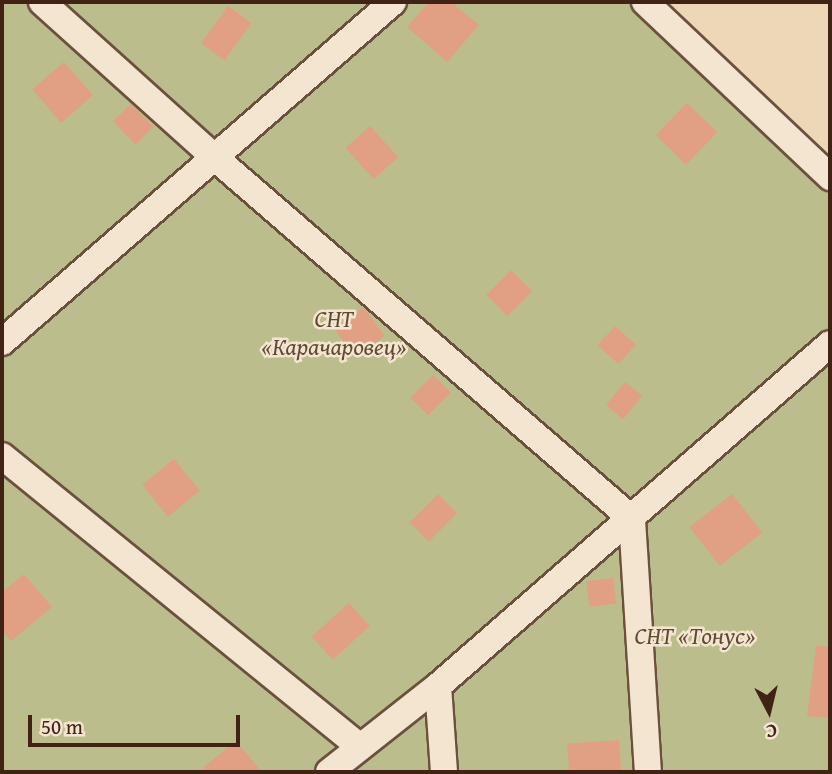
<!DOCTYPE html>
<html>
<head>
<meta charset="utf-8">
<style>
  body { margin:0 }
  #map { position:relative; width:832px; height:774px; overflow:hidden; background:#edd7b6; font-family:"Gentium Book Plus",serif }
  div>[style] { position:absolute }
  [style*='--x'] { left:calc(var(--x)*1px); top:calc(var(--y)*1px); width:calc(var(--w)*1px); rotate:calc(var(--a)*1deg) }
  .green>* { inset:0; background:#bcbd8c }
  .building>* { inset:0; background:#e19f84; transform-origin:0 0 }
  .roads { filter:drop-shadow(2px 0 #6c503e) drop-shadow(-2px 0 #6c503e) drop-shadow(0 2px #6c503e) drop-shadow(0 -2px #6c503e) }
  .minor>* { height:26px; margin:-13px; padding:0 13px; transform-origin:13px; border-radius:13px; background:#f3e5d0 }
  span { translate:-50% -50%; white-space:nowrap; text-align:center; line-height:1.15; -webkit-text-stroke:5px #f3e5d0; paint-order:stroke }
  .park-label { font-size:24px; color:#604a34; font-style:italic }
  .frame { position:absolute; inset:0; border:4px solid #412316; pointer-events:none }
  .north { position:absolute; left:734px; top:676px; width:70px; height:70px; -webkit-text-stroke:5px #f3e5d0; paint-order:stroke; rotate:173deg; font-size:19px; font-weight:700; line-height:28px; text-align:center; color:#412316 }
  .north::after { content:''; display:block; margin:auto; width:24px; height:32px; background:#412316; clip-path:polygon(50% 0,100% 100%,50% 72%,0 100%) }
  .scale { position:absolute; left:28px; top:715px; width:212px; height:32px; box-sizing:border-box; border:4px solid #412316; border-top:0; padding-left:9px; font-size:21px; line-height:24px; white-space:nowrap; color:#412316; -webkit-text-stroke:5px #f3e5d0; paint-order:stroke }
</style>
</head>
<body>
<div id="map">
  <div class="green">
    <div style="clip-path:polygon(2px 2px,652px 2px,830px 161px,830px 772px,2px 772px)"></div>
  </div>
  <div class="building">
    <div style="clip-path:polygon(429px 2px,451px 2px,479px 25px,447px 62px,407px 27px)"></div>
    <div style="left:228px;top:6px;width:29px;height:46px;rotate:36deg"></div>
    <div style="left:64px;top:62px;width:44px;height:42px;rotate:49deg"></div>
    <div style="left:687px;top:103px;width:42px;height:45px;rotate:44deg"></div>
    <div style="left:131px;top:104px;width:32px;height:25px;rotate:46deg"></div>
    <div style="left:370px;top:126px;width:42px;height:33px;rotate:48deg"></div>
    <div style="left:511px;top:270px;width:30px;height:35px;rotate:45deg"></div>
    <div style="left:363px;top:307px;width:36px;height:36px;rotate:53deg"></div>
    <div style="left:615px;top:326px;width:28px;height:26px;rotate:42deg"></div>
    <div style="left:433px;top:375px;width:25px;height:32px;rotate:45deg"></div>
    <div style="left:625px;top:382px;width:22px;height:30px;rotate:39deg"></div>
    <div style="left:174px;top:459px;width:41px;height:41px;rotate:51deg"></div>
    <div style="left:438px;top:494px;width:27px;height:40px;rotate:45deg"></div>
    <div style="left:732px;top:494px;width:49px;height:54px;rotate:52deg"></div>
    <div style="clip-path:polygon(24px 574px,52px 607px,11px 641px,2px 630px,2px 592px)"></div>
    <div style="left:613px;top:578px;width:26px;height:27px;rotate:83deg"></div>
    <div style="left:349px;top:603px;width:31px;height:50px;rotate:48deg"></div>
    <div style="clip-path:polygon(816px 646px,830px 647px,830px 718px,807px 716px)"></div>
    <div style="left:619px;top:740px;width:32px;height:52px;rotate:86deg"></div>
    <div style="clip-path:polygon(236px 741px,262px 772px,198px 772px)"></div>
  </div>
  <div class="roads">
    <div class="minor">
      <div style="--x:42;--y:2;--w:230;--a:42"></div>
      <div style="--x:213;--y:156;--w:554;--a:40.9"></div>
      <div style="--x:632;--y:519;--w:254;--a:86.4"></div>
      <div style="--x:645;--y:2;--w:255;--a:43.4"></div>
      <div style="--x:2;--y:342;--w:518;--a:-41.01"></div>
      <div style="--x:2;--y:456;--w:461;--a:39.1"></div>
      <div style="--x:438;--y:686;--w:86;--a:86"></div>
      <div style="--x:329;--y:772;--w:139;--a:-38.3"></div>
      <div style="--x:438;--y:686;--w:520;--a:-41.1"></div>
    </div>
  </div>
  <div class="park-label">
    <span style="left:334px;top:333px">СНТ<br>«Карачаровец»</span>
    <span style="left:695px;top:636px">СНТ «Тонус»</span>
  </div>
  <div class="frame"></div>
  <div class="north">С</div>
  <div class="scale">50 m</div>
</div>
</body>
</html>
